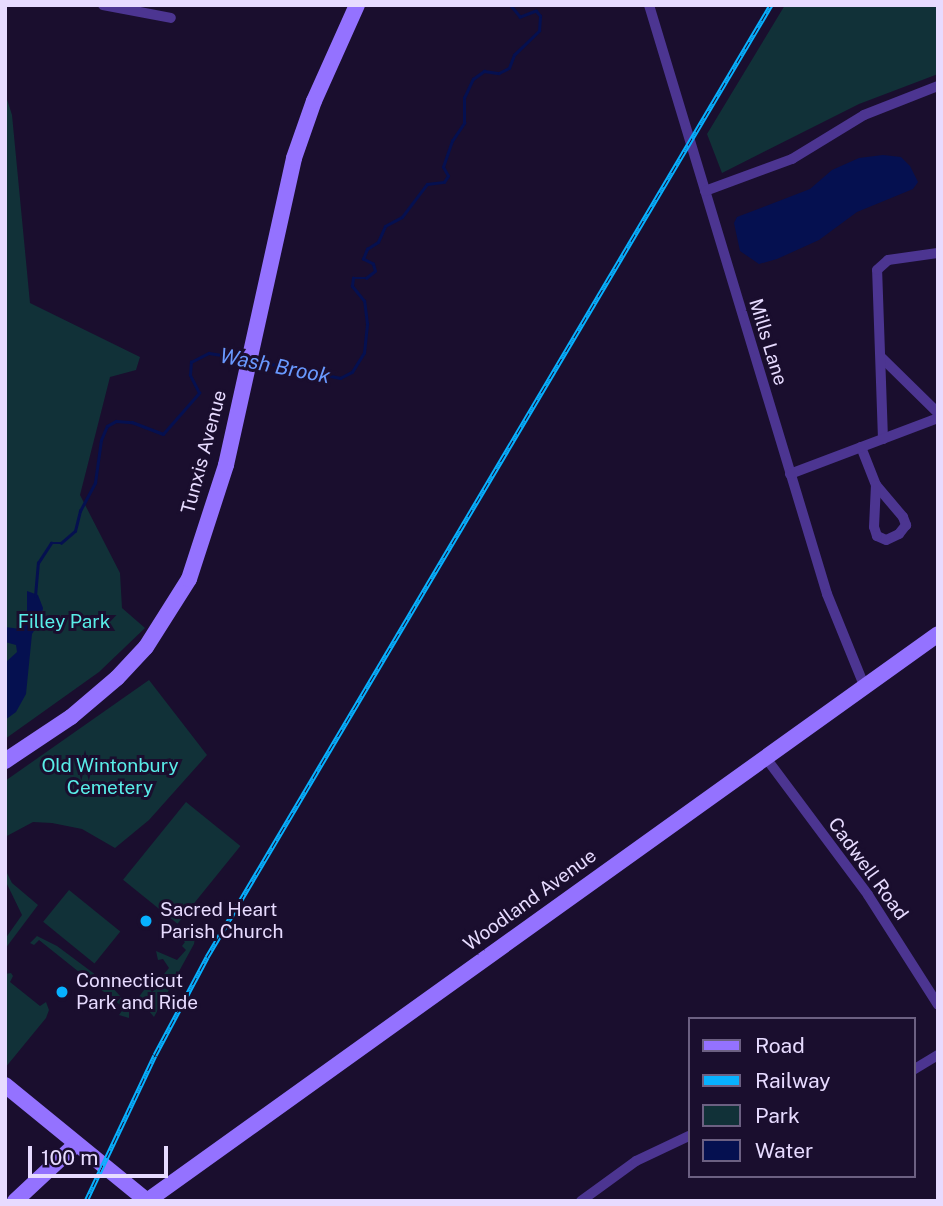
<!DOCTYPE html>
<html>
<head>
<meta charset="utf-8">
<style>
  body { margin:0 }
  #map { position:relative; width:943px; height:1206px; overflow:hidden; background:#1a0e2e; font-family:"Public Sans",sans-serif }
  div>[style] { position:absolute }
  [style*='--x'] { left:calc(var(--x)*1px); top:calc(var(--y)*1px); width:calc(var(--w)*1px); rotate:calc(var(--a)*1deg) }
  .green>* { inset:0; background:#113138; transform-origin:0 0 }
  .water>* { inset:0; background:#051050 }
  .stream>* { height:2.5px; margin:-1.25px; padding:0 1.25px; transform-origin:1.25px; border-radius:1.25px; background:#051050 }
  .street>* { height:10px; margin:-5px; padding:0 5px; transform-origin:5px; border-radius:5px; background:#4c3591 }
  .secondary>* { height:16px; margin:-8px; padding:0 8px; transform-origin:8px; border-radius:8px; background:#9472ff }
  .rail>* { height:5px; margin-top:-2.5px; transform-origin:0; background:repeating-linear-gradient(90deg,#1a0e2e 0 8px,#07b1ff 0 16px); box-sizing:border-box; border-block:2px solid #07b1ff }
  .dots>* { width:19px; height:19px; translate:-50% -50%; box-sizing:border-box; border:4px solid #1a0e2e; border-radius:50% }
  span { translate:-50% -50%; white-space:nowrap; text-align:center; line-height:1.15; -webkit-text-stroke:6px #1a0e2e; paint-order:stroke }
  .street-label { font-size:19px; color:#e7dbff }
  .park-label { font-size:19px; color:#59ede8 }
  .poi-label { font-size:19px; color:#e7dbff }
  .left { translate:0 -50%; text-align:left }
  .water-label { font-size:21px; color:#6999ff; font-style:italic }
  .frame { position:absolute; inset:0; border:7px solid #e7dbff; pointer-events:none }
  .legend { position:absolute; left:688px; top:1017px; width:228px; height:161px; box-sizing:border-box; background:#1a0e2e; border:2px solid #6c6082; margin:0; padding:9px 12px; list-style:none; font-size:21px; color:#e7dbff }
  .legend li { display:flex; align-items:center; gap:14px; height:35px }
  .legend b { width:35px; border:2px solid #6c6082 }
  .scale { position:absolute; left:28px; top:1146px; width:140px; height:32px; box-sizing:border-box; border:4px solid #e7dbff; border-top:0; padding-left:9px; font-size:21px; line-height:24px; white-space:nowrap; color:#e7dbff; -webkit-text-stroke:5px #1a0e2e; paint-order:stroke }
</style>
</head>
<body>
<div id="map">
  <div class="green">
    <div style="clip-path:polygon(785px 5px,938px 5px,938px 74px,859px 104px,722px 173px,707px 134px)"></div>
    <div style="clip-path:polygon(5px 93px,12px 115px,30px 303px,140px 357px,136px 370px,110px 377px,80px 495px,120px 573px,122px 608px,145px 628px,99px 672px,5px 739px)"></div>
    <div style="clip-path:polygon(149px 680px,207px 755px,149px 820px,115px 848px,82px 829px,52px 823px,33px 822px,5px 837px,5px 781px)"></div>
    <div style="left:186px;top:802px;width:70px;height:100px;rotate:39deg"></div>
    <div style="clip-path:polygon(5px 869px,12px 883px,38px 905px,5px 949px,5px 939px,22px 915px,5px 880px)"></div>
    <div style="left:69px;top:890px;width:66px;height:41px;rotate:39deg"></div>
    <div style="clip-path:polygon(201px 927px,196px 931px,194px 944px,154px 1017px,138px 998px,147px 986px,152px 992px,168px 980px,164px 974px,169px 968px,163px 959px,158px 960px,156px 951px,177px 960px,186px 950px,182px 946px,185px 942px,174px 933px)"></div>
    <div style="clip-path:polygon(37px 936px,57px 946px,112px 987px,129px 1006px,129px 1018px,119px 1015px,124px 1008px,39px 940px,34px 945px,30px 943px)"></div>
    <div style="clip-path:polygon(11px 973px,13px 976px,10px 982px,40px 1006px,46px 1002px,49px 1010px,46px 1018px,5px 1068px,5px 974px)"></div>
  </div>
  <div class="water">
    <div style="clip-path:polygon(883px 155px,901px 157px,910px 166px,918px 182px,913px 189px,857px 212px,819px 240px,777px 259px,759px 264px,740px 251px,734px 223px,737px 217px,810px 189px,832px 170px,859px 158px)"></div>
    <div style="clip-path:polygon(27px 591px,38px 595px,43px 608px,41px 620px,32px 634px,26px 694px,16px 712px,5px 720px,5px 663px,17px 652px,16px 645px,5px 642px,5px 627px,21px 629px,27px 618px)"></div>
  </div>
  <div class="stream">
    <div style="--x:256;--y:361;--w:86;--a:11.4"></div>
    <div style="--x:340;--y:378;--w:13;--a:-27"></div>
    <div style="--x:352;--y:372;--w:22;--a:-58"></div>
    <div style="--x:364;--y:353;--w:29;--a:-84"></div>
    <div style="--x:367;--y:324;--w:23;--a:-97"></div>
    <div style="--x:364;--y:301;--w:19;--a:-129"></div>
    <div style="--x:352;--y:286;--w:8;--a:-83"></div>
    <div style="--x:353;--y:278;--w:13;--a:0"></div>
    <div style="--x:366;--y:278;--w:11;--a:-38"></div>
    <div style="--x:375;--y:271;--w:7;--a:-106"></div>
    <div style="--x:373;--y:264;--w:11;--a:-153"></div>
    <div style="--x:363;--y:259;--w:11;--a:-68"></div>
    <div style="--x:367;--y:249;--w:13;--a:-32"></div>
    <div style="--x:378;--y:242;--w:17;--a:-66"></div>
    <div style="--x:385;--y:226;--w:19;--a:-28"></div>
    <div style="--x:402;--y:217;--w:41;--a:-52.9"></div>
    <div style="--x:427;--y:184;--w:17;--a:-7"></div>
    <div style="--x:444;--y:182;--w:7;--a:-56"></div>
    <div style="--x:448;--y:176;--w:10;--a:-119"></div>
    <div style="--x:443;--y:167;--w:28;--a:-71"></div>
    <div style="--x:452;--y:141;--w:22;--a:-56"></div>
    <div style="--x:464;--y:123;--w:25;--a:-90"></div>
    <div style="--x:464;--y:98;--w:21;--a:-65"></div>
    <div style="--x:473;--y:79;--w:14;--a:-36"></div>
    <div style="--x:484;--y:71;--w:15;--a:8"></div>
    <div style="--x:499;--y:73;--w:11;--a:-27"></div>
    <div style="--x:509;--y:68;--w:14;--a:-69"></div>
    <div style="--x:514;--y:55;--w:35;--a:-44"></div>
    <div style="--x:539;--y:31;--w:15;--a:-86"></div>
    <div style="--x:540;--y:16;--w:6;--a:-129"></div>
    <div style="--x:536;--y:11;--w:17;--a:159"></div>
    <div style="--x:520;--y:17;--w:16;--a:-130"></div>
    <div style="--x:35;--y:596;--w:33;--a:-85"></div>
    <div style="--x:38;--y:563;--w:24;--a:-57"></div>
    <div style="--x:51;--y:543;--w:10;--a:0"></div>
    <div style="--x:61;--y:543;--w:18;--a:-41"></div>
    <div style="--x:75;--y:531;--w:21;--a:-76"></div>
    <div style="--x:80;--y:511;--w:32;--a:-62"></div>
    <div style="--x:95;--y:483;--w:43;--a:-82.1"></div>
    <div style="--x:101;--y:440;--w:15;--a:-67"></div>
    <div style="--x:107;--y:426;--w:10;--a:-29"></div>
    <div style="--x:116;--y:421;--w:16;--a:4"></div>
    <div style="--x:132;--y:422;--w:33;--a:21"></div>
    <div style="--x:163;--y:434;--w:55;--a:-48.7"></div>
    <div style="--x:199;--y:393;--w:20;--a:-117"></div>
    <div style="--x:190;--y:375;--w:13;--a:-86"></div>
    <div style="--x:191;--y:362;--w:20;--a:-27"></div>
    <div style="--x:209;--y:353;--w:33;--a:9"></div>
  </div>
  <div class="street">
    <div style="--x:103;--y:5;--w:69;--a:10.8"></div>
    <div style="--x:649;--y:5;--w:615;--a:73.18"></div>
    <div style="--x:827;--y:594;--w:98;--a:67.9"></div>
    <div style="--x:705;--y:191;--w:93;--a:-20.2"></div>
    <div style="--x:792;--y:159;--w:84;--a:-31.4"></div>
    <div style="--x:864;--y:115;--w:79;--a:-21.4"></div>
    <div style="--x:882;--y:358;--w:78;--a:44.5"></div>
    <div style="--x:883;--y:439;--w:169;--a:-92"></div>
    <div style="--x:877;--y:270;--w:15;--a:-42"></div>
    <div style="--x:888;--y:260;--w:50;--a:-8"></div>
    <div style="--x:861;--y:447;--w:41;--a:68.5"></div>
    <div style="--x:876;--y:485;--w:42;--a:49.8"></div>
    <div style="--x:903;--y:517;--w:9;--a:69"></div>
    <div style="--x:906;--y:525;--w:11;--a:128"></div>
    <div style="--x:899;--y:534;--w:14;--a:155"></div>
    <div style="--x:886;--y:540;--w:10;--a:-156"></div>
    <div style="--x:877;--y:536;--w:9;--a:-108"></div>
    <div style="--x:874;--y:527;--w:42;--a:-87.3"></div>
    <div style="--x:790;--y:474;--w:158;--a:-20.7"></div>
    <div style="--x:766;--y:758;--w:171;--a:53.3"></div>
    <div style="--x:868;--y:895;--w:130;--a:57.5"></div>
    <div style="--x:913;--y:1070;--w:29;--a:-31"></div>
    <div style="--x:581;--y:1201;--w:68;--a:-36"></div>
    <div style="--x:636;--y:1161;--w:59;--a:-25.3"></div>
  </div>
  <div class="secondary">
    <div style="--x:5;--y:761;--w:79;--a:-33.7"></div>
    <div style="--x:71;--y:717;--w:60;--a:-40.3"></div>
    <div style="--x:117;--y:678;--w:42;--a:-46.9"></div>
    <div style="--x:146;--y:647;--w:80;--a:-57.7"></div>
    <div style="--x:189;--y:579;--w:120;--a:-72"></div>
    <div style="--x:226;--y:465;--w:314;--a:-77.5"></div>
    <div style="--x:294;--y:158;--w:60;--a:-70.7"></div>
    <div style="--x:314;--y:101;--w:105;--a:-65.9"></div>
    <div style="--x:5;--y:1085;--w:183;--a:39.2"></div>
    <div style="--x:147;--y:1201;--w:973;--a:-35.63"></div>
    <div style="--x:15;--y:1201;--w:82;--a:-43"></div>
  </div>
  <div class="rail">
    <div style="--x:86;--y:1201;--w:161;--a:-64.7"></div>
    <div style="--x:155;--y:1055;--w:111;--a:-62"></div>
    <div style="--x:207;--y:957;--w:1107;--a:-59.36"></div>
  </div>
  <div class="dots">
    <div style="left:146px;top:921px;background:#07b1ff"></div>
    <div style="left:62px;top:992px;background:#07b1ff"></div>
  </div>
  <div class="street-label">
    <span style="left:768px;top:342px;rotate:73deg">Mills Lane</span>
    <span style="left:204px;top:452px;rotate:-75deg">Tunxis Avenue</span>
    <span style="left:868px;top:869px;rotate:54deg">Cadwell Road</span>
    <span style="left:530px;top:900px;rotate:-36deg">Woodland Avenue</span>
  </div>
  <div class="park-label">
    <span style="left:64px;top:622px">Filley Park</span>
    <span style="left:110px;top:777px">Old Wintonbury<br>Cemetery</span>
  </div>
  <div class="poi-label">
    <span class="left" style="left:160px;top:921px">Sacred Heart<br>Parish Church</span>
    <span class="left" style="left:76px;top:992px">Connecticut<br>Park and Ride</span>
  </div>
  <div class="water-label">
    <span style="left:275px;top:366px;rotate:11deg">Wash Brook</span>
  </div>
  <div class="frame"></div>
  <ul class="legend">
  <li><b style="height:9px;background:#9472ff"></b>Road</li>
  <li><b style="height:9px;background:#07b1ff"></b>Railway</li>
  <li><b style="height:19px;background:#113138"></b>Park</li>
  <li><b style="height:19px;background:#051050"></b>Water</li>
  </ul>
  <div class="scale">100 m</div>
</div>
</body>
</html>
